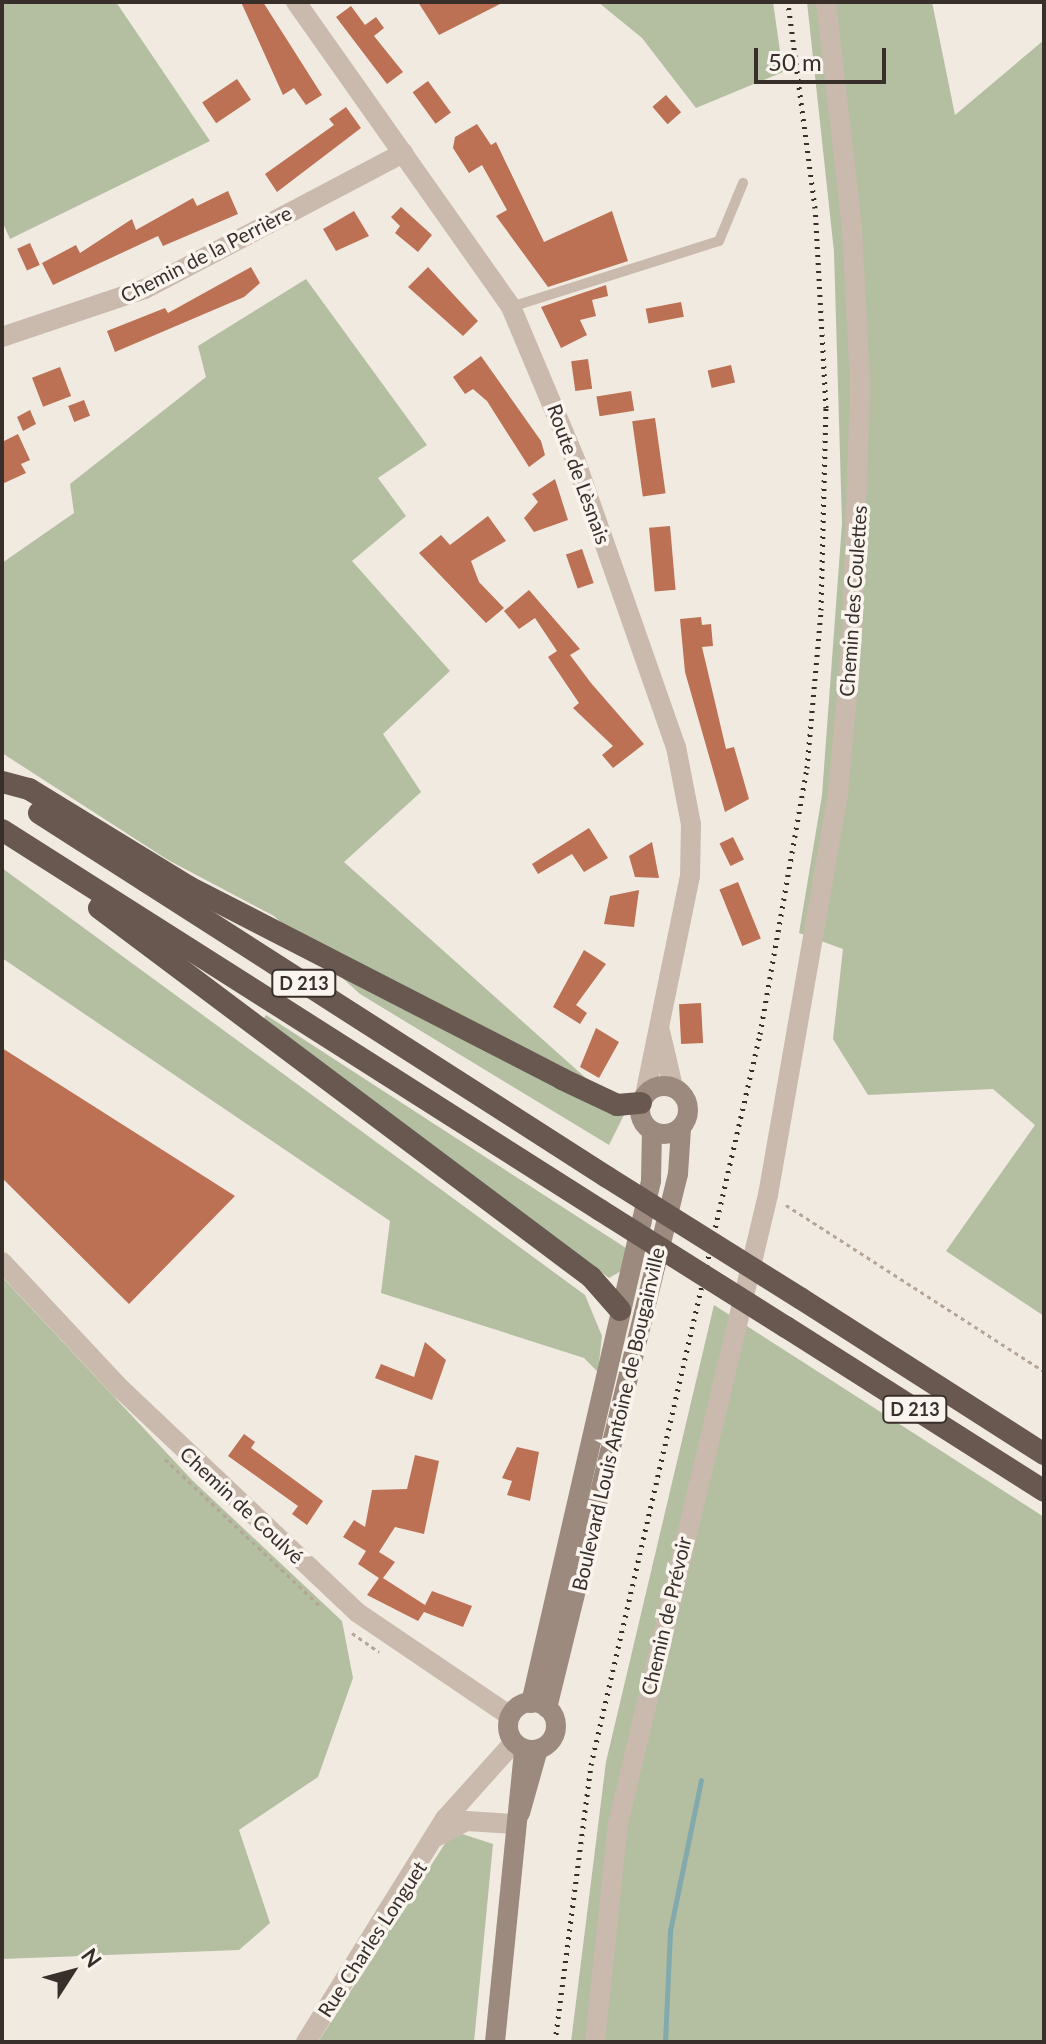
<!DOCTYPE html>
<html>
<head>
<meta charset="utf-8">
<style>
  body { margin:0 }
  #map { position:relative; width:1046px; height:2044px; overflow:hidden; background:#f1eae0; font-family:Lato,sans-serif }
  div>[style] { position:absolute }
  [style*='--x'] { left:calc(var(--x)*1px); top:calc(var(--y)*1px); width:calc(var(--w)*1px); rotate:calc(var(--a)*1deg) }
  .green>* { inset:0; background:#b4bfa1 }
  .stream>* { height:5px; margin:-2.5px; padding:0 2.5px; transform-origin:2.5px; border-radius:2.5px; background:#82a9ac }
  .building>* { inset:0; background:#bc7054; transform-origin:0 0 }
  .path>* { height:3px; margin-top:-1.5px; transform-origin:0; background:repeating-linear-gradient(90deg,#b4a597 0 4px,transparent 0 8px) }
  .service>* { height:10px; margin:-5px; padding:0 5px; transform-origin:5px; border-radius:5px; background:#c9baad }
  .minor>* { height:20px; margin:-10px; padding:0 10px; transform-origin:10px; border-radius:10px; background:#c9baad }
  .tertiary>* { height:20px; margin:-10px; padding:0 10px; transform-origin:10px; border-radius:10px; background:#c9baad }
  .secondary>* { height:20px; margin:-10px; padding:0 10px; transform-origin:10px; border-radius:10px; background:#9c8a7e }
  .secondary>.ring { margin:-10px; padding:0; box-sizing:content-box; background:none; border:20px solid #9c8a7e; border-radius:50% }
  .trunk>* { height:22px; margin:-11px; padding:0 11px; transform-origin:11px; border-radius:11px; background:#685850 }
  .rail>* { height:5px; margin-top:-2.5px; transform-origin:0; background:repeating-linear-gradient(90deg,#382f2b 0 2px,transparent 0 8px) }
  .trunk-bridge>* { height:22px; margin:-11px; padding:0 11px; transform-origin:11px; border-radius:11px; background:#685850 }
  span { translate:-50% -50%; white-space:nowrap; text-align:center; line-height:1.15; -webkit-text-stroke:7px #f9f4ed; paint-order:stroke }
  .shield-label span { padding:2px 6px; background:#f9f4ed; border:2px solid; border-radius:6px; -webkit-text-stroke-width:0 }
  .shield-label { font-size:18px; color:#382f2b; font-weight:700 }
  .street-label { font-size:20px; color:#382f2b }
  .frame { position:absolute; inset:0; border:4px solid #382f2b; pointer-events:none }
  .north { position:absolute; left:32px; top:1932px; width:80px; height:80px; -webkit-text-stroke:6px #f9f4ed; paint-order:stroke; rotate:54deg; font-size:22px; font-weight:700; line-height:32px; text-align:center; color:#382f2b }
  .north::after { content:''; display:block; margin:auto; width:28px; height:36px; background:#382f2b; clip-path:polygon(50% 0,100% 100%,50% 72%,0 100%) }
  .scale { position:absolute; left:754px; top:48px; width:132px; height:36px; box-sizing:border-box; border:4px solid #382f2b; border-top:0; padding-left:10px; font-size:24px; line-height:28px; white-space:nowrap; color:#382f2b; -webkit-text-stroke:6px #f9f4ed; paint-order:stroke }
</style>
</head>
<body>
<div id="map">
  <div class="green">
    <div style="clip-path:polygon(2px 2px,116px 2px,210px 141px,10px 239px,2px 221px)"></div>
    <div style="clip-path:polygon(598px 2px,773px 2px,783px 72px,696px 108px,642px 38px)"></div>
    <div style="clip-path:polygon(807px 2px,932px 2px,955px 115px,1044px 40px,1044px 1316px,946px 1251px,1035px 1125px,993px 1089px,868px 1095px,833px 1039px,843px 949px,799px 933px,822px 795px,842px 523px,834px 252px)"></div>
    <div style="clip-path:polygon(306px 279px,427px 445px,378px 478px,406px 516px,352px 561px,450px 671px,383px 734px,421px 792px,344px 862px,625px 1113px,609px 1145px,360px 994px,274px 916px,168px 860px,2px 753px,2px 563px,74px 513px,70px 484px,206px 377px,198px 346px)"></div>
    <div style="clip-path:polygon(2px 868px,585px 1295px,602px 1336px,598px 1372px,584px 1358px,381px 1293px,390px 1221px,2px 958px)"></div>
    <div style="clip-path:polygon(266px 1015px,629px 1250px,623px 1270px,609px 1278px,262px 1021px)"></div>
    <div style="clip-path:polygon(2px 1277px,192px 1480px,342px 1621px,353px 1678px,318px 1777px,239px 1830px,270px 1923px,239px 1950px,2px 1959px)"></div>
    <div style="clip-path:polygon(714px 1305px,1044px 1517px,1044px 2042px,571px 2042px,606px 1762px)"></div>
    <div style="clip-path:polygon(453px 1831px,493px 1844px,474px 2042px,318px 2042px)"></div>
  </div>
  <div class="stream">
    <div style="--x:665;--y:2042;--w:111;--a:-87.4"></div>
    <div style="--x:670;--y:1931;--w:154;--a:-78.4"></div>
  </div>
  <div class="building">
    <div style="clip-path:polygon(241px 2px,263px 2px,322px 95px,306px 105px,294px 88px,283px 95px)"></div>
    <div style="clip-path:polygon(418px 2px,504px 2px,439px 35px)"></div>
    <div style="clip-path:polygon(351px 6px,365px 25px,376px 17px,384px 28px,374px 36px,403px 72px,387px 84px,336px 17px)"></div>
    <div style="left:237px;top:79px;width:25px;height:42px;rotate:56deg"></div>
    <div style="left:428px;top:81px;width:39px;height:19px;rotate:54deg"></div>
    <div style="left:666px;top:95px;width:23px;height:18px;rotate:49deg"></div>
    <div style="clip-path:polygon(346px 107px,361px 128px,277px 192px,265px 174px,334px 125px,329px 119px)"></div>
    <div style="clip-path:polygon(477px 124px,491px 145px,496px 142px,544px 242px,612px 211px,628px 261px,548px 287px,496px 216px,507px 210px,482px 165px,469px 173px,453px 148px,455px 137px)"></div>
    <div style="clip-path:polygon(228px 191px,238px 214px,163px 246px,158px 236px,53px 285px,42px 263px,76px 245px,80px 253px,132px 219px,136px 230px,193px 198px,197px 206px)"></div>
    <div style="clip-path:polygon(401px 207px,432px 235px,418px 252px,395px 233px,400px 226px,391px 217px)"></div>
    <div style="clip-path:polygon(354px 211px,369px 236px,336px 251px,323px 229px)"></div>
    <div style="left:30px;top:243px;width:24px;height:14px;rotate:66deg"></div>
    <div style="clip-path:polygon(251px 267px,260px 283px,244px 297px,115px 352px,107px 331px,165px 308px,168px 313px)"></div>
    <div style="clip-path:polygon(428px 267px,478px 321px,463px 336px,408px 287px)"></div>
    <div style="clip-path:polygon(606px 285px,608px 296px,592px 300px,596px 316px,580px 320px,587px 335px,561px 348px,541px 307px)"></div>
    <div style="left:681px;top:302px;width:15px;height:36px;rotate:79deg"></div>
    <div style="clip-path:polygon(481px 356px,541px 441px,545px 455px,529px 467px,487px 401px,473px 389px,465px 394px,453px 377px)"></div>
    <div style="left:588px;top:359px;width:30px;height:17px;rotate:82deg"></div>
    <div style="left:731px;top:365px;width:18px;height:24px;rotate:77deg"></div>
    <div style="left:60px;top:367px;width:31px;height:30px;rotate:69deg"></div>
    <div style="left:631px;top:391px;width:20px;height:35px;rotate:81deg"></div>
    <div style="left:84px;top:400px;width:17px;height:17px;rotate:69deg"></div>
    <div style="clip-path:polygon(30px 410px,36px 424px,23px 431px,17px 417px)"></div>
    <div style="left:655px;top:418px;width:76px;height:23px;rotate:82deg"></div>
    <div style="clip-path:polygon(18px 434px,30px 460px,21px 464px,26px 473px,2px 484px,2px 442px)"></div>
    <div style="clip-path:polygon(555px 479px,568px 520px,534px 532px,524px 518px,538px 502px,532px 494px)"></div>
    <div style="clip-path:polygon(488px 516px,506px 541px,471px 561px,479px 582px,504px 608px,486px 623px,419px 553px,441px 535px,450px 545px)"></div>
    <div style="left:670px;top:526px;width:64px;height:21px;rotate:85deg"></div>
    <div style="left:582px;top:549px;width:36px;height:17px;rotate:71deg"></div>
    <div style="clip-path:polygon(529px 590px,580px 649px,570px 655px,591px 683px,644px 744px,613px 768px,602px 755px,613px 746px,573px 708px,579px 703px,548px 657px,557px 651px,535px 618px,519px 629px,504px 611px)"></div>
    <div style="clip-path:polygon(701px 617px,702px 625px,711px 624px,713px 646px,702px 647px,726px 749px,734px 747px,749px 799px,725px 812px,685px 672px,680px 619px)"></div>
    <div style="clip-path:polygon(589px 828px,608px 858px,584px 872px,572px 854px,538px 874px,532px 864px)"></div>
    <div style="left:733px;top:837px;width:25px;height:15px;rotate:64deg"></div>
    <div style="clip-path:polygon(652px 842px,659px 878px,635px 877px,629px 856px)"></div>
    <div style="left:738px;top:882px;width:61px;height:20px;rotate:68deg"></div>
    <div style="clip-path:polygon(639px 890px,634px 927px,604px 924px,610px 896px)"></div>
    <div style="clip-path:polygon(584px 950px,606px 964px,576px 1005px,587px 1013px,580px 1024px,553px 1007px)"></div>
    <div style="left:701px;top:1003px;width:40px;height:22px;rotate:87deg"></div>
    <div style="clip-path:polygon(596px 1028px,619px 1042px,599px 1078px,580px 1067px)"></div>
    <div style="clip-path:polygon(2px 1048px,235px 1196px,129px 1304px,2px 1178px)"></div>
    <div style="clip-path:polygon(425px 1342px,446px 1360px,432px 1400px,375px 1378px,381px 1364px,414px 1377px)"></div>
    <div style="clip-path:polygon(244px 1434px,255px 1442px,251px 1448px,323px 1501px,307px 1525px,292px 1514px,298px 1506px,228px 1456px)"></div>
    <div style="clip-path:polygon(517px 1447px,539px 1452px,530px 1501px,507px 1495px,512px 1481px,502px 1478px)"></div>
    <div style="clip-path:polygon(415px 1455px,439px 1461px,424px 1534px,395px 1527px,379px 1552px,395px 1562px,383px 1578px,425px 1605px,432px 1591px,472px 1606px,463px 1627px,424px 1612px,418px 1621px,367px 1595px,379px 1578px,358px 1564px,366px 1551px,343px 1537px,354px 1520px,365px 1527px,372px 1490px,407px 1489px)"></div>
  </div>
  <div class="path">
    <div style="--x:786;--y:1205;--w:307;--a:32.8"></div>
    <div style="--x:165;--y:1459;--w:212;--a:43.5"></div>
    <div style="--x:352;--y:1633;--w:33;--a:35"></div>
  </div>
  <div class="service">
    <div style="--x:511;--y:307;--w:218;--a:-17.6"></div>
    <div style="--x:719;--y:241;--w:63;--a:-67.5"></div>
  </div>
  <div class="minor">
    <div style="--x:2;--y:337;--w:151;--a:-18.6"></div>
    <div style="--x:145;--y:289;--w:292;--a:-27.8"></div>
    <div style="--x:2;--y:1262;--w:174;--a:46.9"></div>
    <div style="--x:121;--y:1389;--w:326;--a:43.4"></div>
    <div style="--x:358;--y:1613;--w:184;--a:34.1"></div>
    <div style="--x:595;--y:2042;--w:219;--a:-84"></div>
    <div style="--x:618;--y:1824;--w:647;--a:-76.59"></div>
    <div style="--x:768;--y:1195;--w:408;--a:-80.1"></div>
    <div style="--x:838;--y:793;--w:154;--a:-84.8"></div>
    <div style="--x:852;--y:640;--w:258;--a:-88.2"></div>
    <div style="--x:860;--y:382;--w:155;--a:-93"></div>
    <div style="--x:852;--y:227;--w:226;--a:-96.6"></div>
  </div>
  <div class="tertiary">
    <div style="--x:296;--y:2;--w:373;--a:54.8"></div>
    <div style="--x:511;--y:307;--w:168;--a:67.2"></div>
    <div style="--x:576;--y:462;--w:302;--a:70.7"></div>
    <div style="--x:676;--y:747;--w:78;--a:79"></div>
    <div style="--x:691;--y:824;--w:52;--a:91.1"></div>
    <div style="--x:690;--y:876;--w:225;--a:101.6"></div>
    <div style="--x:660;--y:1031;--w:57;--a:76.9"></div>
    <div style="--x:438;--y:1836;--w:32;--a:-28"></div>
    <div style="--x:466;--y:1821;--w:49;--a:3.5"></div>
    <div style="--x:306;--y:2042;--w:263;--a:-58.1"></div>
    <div style="--x:445;--y:1819;--w:103;--a:-48.1"></div>
  </div>
  <div class="secondary">
    <div class="ring" style="left:640px;top:1086px;width:28px;height:28px"></div>
    <div class="ring" style="left:508px;top:1702px;width:28px;height:28px"></div>
    <div style="--x:531;--y:1703;--w:536;--a:-77.05"></div>
    <div style="--x:651;--y:1181;--w:50;--a:-88.9"></div>
    <div style="--x:547;--y:1708;--w:550;--a:-76.22"></div>
    <div style="--x:678;--y:1174;--w:45;--a:-86.2"></div>
    <div style="--x:520;--y:1813;--w:66;--a:-74.3"></div>
    <div style="--x:495;--y:2042;--w:294;--a:-84.3"></div>
  </div>
  <div class="trunk">
    <div style="--x:2;--y:782;--w:28;--a:15"></div>
    <div style="--x:29;--y:789;--w:188;--a:31.5"></div>
    <div style="--x:189;--y:887;--w:420;--a:27.2"></div>
    <div style="--x:562;--y:1079;--w:61;--a:25.3"></div>
    <div style="--x:617;--y:1105;--w:24;--a:-5"></div>
    <div style="--x:39;--y:813;--w:675;--a:32.65"></div>
    <div style="--x:2;--y:830;--w:709;--a:32.43"></div>
    <div style="--x:99;--y:908;--w:615;--a:36.87"></div>
    <div style="--x:591;--y:1277;--w:44;--a:48.7"></div>
    <div style="--x:800;--y:1298;--w:290;--a:32.6"></div>
    <div style="--x:786;--y:1327;--w:306;--a:32.4"></div>
  </div>
  <div class="rail">
    <div style="--x:555;--y:2042;--w:279;--a:-82.6"></div>
    <div style="--x:591;--y:1765;--w:750;--a:-76.98"></div>
    <div style="--x:760;--y:1034;--w:270;--a:-80"></div>
    <div style="--x:807;--y:768;--w:159;--a:-84.9"></div>
    <div style="--x:821;--y:610;--w:202;--a:-88.6"></div>
    <div style="--x:826;--y:408;--w:200;--a:-93.1"></div>
    <div style="--x:815;--y:208;--w:208;--a:-97.5"></div>
  </div>
  <div class="trunk-bridge">
    <div style="--x:607;--y:1177;--w:228;--a:32.1"></div>
    <div style="--x:600;--y:1210;--w:220;--a:32.2"></div>
  </div>
  <div class="shield-label">
    <span style="left:304px;top:983px">D 213</span>
    <span style="left:915px;top:1409px">D 213</span>
  </div>
  <div class="street-label">
    <span style="left:206px;top:254px;rotate:-27deg">Chemin de la Perrière</span>
    <span style="left:579px;top:474px;rotate:70deg">Route de Lèsnais</span>
    <span style="left:853px;top:601px;rotate:-86deg">Chemin des Coulettes</span>
    <span style="left:618px;top:1419px;rotate:-77deg">Boulevard Louis Antoine de Bougainville</span>
    <span style="left:242px;top:1505px;rotate:43deg">Chemin de Coulvé</span>
    <span style="left:666px;top:1616px;rotate:-77deg">Chemin de Prévoir</span>
    <span style="left:372px;top:1939px;rotate:-57deg">Rue Charles Longuet</span>
  </div>
  <div class="frame"></div>
  <div class="north">N</div>
  <div class="scale">50 m</div>
</div>
</body>
</html>
